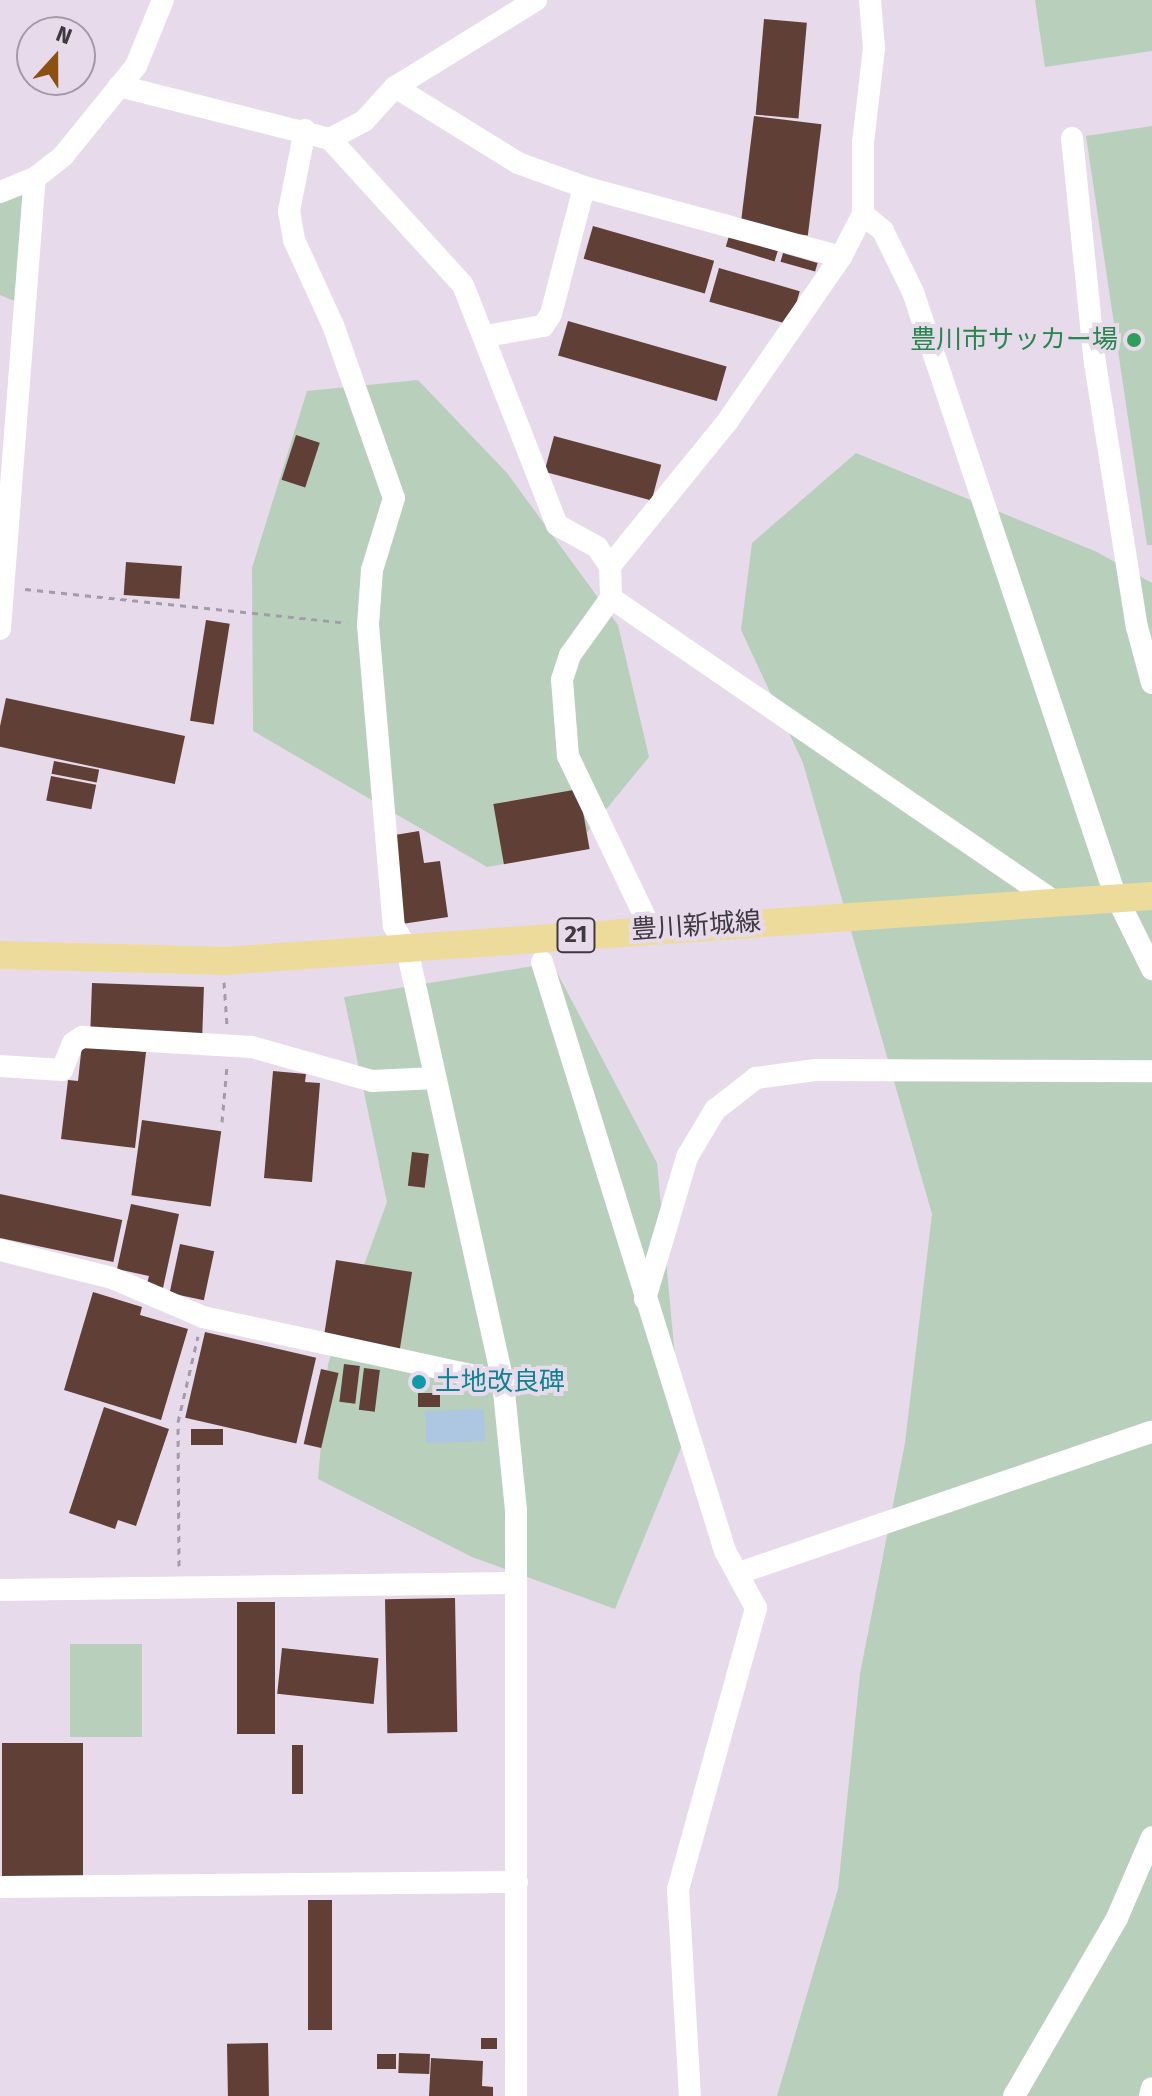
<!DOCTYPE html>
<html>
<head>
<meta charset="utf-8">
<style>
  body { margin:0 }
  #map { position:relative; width:1152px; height:2096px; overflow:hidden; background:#e7daeb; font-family:"Fira Sans","Noto Sans JP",sans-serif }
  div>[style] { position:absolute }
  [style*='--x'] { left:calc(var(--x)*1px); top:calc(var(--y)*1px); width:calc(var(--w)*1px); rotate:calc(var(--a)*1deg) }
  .green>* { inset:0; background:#b8cfbb; transform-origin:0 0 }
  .water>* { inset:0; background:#adc7e3; transform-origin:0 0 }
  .building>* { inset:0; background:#603f37; transform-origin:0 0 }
  .path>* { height:3px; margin-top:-1.5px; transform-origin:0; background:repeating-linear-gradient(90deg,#a49ba8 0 6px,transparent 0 12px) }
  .minor>* { height:22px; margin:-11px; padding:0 11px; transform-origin:11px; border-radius:11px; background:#fff }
  .major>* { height:28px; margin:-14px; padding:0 14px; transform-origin:14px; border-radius:14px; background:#eddb9b }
  .dots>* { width:22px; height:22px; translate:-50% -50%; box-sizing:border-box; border:4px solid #e7daeb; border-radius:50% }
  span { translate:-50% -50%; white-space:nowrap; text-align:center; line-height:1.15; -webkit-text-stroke:8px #e7daeb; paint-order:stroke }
  .shield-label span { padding:2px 6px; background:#e7daeb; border:2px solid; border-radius:6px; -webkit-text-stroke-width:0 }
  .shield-label { font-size:24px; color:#3e3940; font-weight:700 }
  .leisure-label { font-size:26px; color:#27864d }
  .right { translate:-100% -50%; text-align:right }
  .street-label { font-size:26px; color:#3e3940 }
  .culture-label { font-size:26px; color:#0d838f }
  .left { translate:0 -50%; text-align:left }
  .north { position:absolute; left:16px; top:16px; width:80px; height:80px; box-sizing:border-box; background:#e7daeb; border:2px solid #a39aa7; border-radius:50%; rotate:21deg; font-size:22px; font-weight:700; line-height:32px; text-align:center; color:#3e3940 }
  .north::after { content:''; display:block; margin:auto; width:28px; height:36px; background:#8c5010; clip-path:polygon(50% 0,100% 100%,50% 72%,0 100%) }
</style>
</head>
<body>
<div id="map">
  <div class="green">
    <div style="clip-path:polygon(1035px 0,1152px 0,1152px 51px,1045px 67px)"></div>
    <div style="clip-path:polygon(1152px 126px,1152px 545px,1147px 545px,1086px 136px)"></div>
    <div style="clip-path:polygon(29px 191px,17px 302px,0 295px,0 196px)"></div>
    <div style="clip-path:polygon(418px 380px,507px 473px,618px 625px,649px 757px,571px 852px,487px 867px,253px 731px,252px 568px,307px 391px)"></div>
    <div style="clip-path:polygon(856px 453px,1097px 552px,1152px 583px,1152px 2096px,777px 2096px,838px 1889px,860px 1674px,905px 1443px,932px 1214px,803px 763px,741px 630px,752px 543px)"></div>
    <div style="clip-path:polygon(552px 963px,657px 1163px,683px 1443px,615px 1609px,472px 1557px,318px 1479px,328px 1364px,387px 1202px,344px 997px)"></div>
    <div style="left:70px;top:1644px;width:72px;height:93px"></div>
  </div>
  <div class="water">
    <div style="left:484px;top:1409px;width:32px;height:59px;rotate:88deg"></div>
  </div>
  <div class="building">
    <div style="left:764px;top:19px;width:43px;height:96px;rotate:5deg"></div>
    <div style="left:754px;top:116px;width:68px;height:112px;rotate:7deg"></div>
    <div style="left:593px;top:226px;width:126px;height:34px;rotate:16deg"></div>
    <div style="left:729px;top:236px;width:51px;height:11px;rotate:17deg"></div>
    <div style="left:783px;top:253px;width:36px;height:9px;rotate:16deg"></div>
    <div style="left:719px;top:268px;width:84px;height:35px;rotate:16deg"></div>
    <div style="left:568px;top:321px;width:165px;height:36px;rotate:16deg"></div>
    <div style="left:296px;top:435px;width:25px;height:47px;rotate:18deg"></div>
    <div style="left:554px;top:436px;width:111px;height:37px;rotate:15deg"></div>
    <div style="left:126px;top:562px;width:56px;height:33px;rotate:4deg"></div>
    <div style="left:206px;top:620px;width:24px;height:102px;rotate:9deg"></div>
    <div style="left:6px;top:698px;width:183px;height:49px;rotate:12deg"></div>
    <div style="left:54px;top:761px;width:46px;height:13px;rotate:11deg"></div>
    <div style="left:51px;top:776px;width:46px;height:25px;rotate:11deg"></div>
    <div style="left:579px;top:789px;width:61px;height:87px;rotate:80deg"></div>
    <div style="clip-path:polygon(419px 831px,424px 863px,440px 861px,448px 917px,402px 924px,389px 836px)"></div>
    <div style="left:92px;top:983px;width:112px;height:50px;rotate:2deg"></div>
    <div style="clip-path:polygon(82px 1044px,146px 1052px,135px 1148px,61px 1139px,68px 1080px,78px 1081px)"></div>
    <div style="clip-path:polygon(273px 1071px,306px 1074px,305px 1082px,320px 1083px,312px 1182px,264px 1178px)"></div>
    <div style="left:142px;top:1120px;width:80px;height:76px;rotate:8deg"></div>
    <div style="left:412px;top:1152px;width:17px;height:34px;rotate:7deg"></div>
    <div style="left:0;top:1194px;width:125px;height:43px;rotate:12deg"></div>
    <div style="clip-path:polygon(131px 1204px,179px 1214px,163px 1288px,147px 1284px,149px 1276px,117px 1269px)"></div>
    <div style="left:180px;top:1244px;width:35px;height:50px;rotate:12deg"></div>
    <div style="left:336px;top:1260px;width:77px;height:79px;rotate:9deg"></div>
    <div style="clip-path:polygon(93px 1292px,142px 1307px,140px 1315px,188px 1329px,161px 1420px,64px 1390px)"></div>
    <div style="left:205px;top:1332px;width:114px;height:88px;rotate:13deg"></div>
    <div style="left:344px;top:1364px;width:16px;height:38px;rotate:7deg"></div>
    <div style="left:364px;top:1368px;width:16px;height:42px;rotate:7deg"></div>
    <div style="left:321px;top:1369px;width:18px;height:77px;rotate:13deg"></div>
    <div style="left:418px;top:1393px;width:22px;height:14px"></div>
    <div style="clip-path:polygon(104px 1407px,169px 1429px,136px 1526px,118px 1520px,115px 1529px,69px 1513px)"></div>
    <div style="left:223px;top:1429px;width:16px;height:32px;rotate:90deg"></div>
    <div style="left:455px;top:1598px;width:134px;height:70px;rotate:89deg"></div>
    <div style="left:237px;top:1602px;width:38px;height:132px"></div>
    <div style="left:282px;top:1648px;width:97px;height:46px;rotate:6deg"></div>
    <div style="left:83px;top:1743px;width:135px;height:81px;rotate:90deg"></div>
    <div style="left:292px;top:1745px;width:11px;height:49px"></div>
    <div style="left:308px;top:1900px;width:24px;height:130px"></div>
    <div style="left:481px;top:2038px;width:16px;height:11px"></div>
    <div style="left:268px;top:2043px;width:53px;height:41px;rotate:89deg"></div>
    <div style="left:399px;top:2053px;width:31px;height:20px;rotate:2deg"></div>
    <div style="left:377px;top:2054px;width:19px;height:15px"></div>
    <div style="clip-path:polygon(431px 2058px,483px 2061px,482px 2086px,493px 2087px,493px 2096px,429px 2096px)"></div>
  </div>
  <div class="path">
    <div style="--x:25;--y:589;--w:324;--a:6"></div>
    <div style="--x:224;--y:982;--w:44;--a:86.1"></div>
    <div style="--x:222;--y:1122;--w:56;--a:-84.9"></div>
    <div style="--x:179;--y:1566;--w:144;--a:-90.4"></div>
    <div style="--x:178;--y:1422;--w:88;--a:-76.9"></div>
  </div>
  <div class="minor">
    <div style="--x:119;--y:86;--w:218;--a:14.1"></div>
    <div style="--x:330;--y:139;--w:197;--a:47.7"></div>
    <div style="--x:463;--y:285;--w:258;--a:68.6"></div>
    <div style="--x:557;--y:525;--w:46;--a:28.8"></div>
    <div style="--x:597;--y:547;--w:23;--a:56"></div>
    <div style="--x:610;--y:566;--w:32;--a:88"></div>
    <div style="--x:611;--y:598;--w:70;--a:125.7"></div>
    <div style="--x:570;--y:655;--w:26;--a:108"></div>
    <div style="--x:562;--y:680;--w:76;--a:85.5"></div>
    <div style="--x:568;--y:756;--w:192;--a:64.4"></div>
    <div style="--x:395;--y:87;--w:145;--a:31.7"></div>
    <div style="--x:518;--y:163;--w:70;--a:20"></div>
    <div style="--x:584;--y:187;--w:266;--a:15.2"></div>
    <div style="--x:305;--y:130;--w:83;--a:101.2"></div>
    <div style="--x:289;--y:211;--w:29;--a:80"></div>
    <div style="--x:294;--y:240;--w:94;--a:65.4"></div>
    <div style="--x:333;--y:325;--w:183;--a:70.6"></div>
    <div style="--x:394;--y:498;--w:75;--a:107"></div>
    <div style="--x:372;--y:570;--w:55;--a:94.2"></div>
    <div style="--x:368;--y:625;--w:302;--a:85.1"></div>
    <div style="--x:394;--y:926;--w:26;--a:61"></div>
    <div style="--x:407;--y:949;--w:444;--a:77.5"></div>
    <div style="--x:503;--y:1382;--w:129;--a:84.2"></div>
    <div style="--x:516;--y:1510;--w:586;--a:90"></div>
    <div style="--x:1072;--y:138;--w:226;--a:84.2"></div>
    <div style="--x:1095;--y:363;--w:267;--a:81"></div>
    <div style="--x:1137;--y:627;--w:58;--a:75"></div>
    <div style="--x:330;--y:139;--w:38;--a:-28"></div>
    <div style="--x:364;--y:121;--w:46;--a:-47.6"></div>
    <div style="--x:395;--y:87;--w:166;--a:-31.7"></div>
    <div style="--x:0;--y:192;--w:38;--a:-22"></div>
    <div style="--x:35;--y:178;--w:36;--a:-38"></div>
    <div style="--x:63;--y:156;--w:116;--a:-51"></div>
    <div style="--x:136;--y:66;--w:71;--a:-67.8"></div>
    <div style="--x:863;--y:214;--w:26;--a:40"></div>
    <div style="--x:883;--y:231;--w:68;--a:63.8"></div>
    <div style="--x:913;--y:292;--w:633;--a:71.48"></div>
    <div style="--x:1114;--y:892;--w:86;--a:63.7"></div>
    <div style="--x:486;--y:336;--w:58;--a:-10"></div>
    <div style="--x:543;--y:326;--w:14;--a:-56"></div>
    <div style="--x:551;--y:314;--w:131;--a:-75.4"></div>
    <div style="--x:610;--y:566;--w:186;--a:-50.9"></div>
    <div style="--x:727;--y:422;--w:201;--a:-55.4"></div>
    <div style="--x:841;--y:257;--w:48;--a:-62.9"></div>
    <div style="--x:863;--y:214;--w:71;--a:-90"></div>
    <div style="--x:863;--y:143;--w:96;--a:-83.4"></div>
    <div style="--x:874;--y:48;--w:48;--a:-94.8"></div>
    <div style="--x:611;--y:598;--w:534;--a:34.4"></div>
    <div style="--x:0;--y:629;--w:452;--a:-85.6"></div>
    <div style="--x:542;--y:962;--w:617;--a:72.74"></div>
    <div style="--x:725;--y:1551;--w:65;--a:61.5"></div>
    <div style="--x:756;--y:1608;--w:292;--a:105.5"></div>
    <div style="--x:678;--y:1889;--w:207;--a:86.7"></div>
    <div style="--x:0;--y:1066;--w:62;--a:3.7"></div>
    <div style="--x:62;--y:1070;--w:29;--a:-68"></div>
    <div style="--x:73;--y:1043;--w:11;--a:-34"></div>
    <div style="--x:82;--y:1037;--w:170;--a:3.4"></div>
    <div style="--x:252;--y:1047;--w:125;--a:15.8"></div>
    <div style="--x:372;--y:1081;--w:63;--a:-2.7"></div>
    <div style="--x:0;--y:1250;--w:115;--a:14"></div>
    <div style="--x:112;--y:1278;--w:99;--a:23.2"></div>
    <div style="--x:203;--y:1317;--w:307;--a:12.2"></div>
    <div style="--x:645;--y:1299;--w:148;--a:-73.5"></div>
    <div style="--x:687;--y:1157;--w:55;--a:-59.2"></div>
    <div style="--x:715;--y:1110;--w:52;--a:-38"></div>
    <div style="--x:756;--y:1078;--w:61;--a:-7.6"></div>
    <div style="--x:816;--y:1070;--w:336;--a:0.2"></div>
    <div style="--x:739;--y:1573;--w:436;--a:-18.9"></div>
    <div style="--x:0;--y:1590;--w:514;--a:-0.78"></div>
    <div style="--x:0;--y:1887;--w:517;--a:-0.55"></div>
    <div style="--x:1014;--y:2096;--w:206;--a:-59.9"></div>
    <div style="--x:1117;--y:1918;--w:88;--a:-66.6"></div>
    <div style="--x:1150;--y:2096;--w:8;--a:-76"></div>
  </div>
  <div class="major">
    <div style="--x:0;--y:955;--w:223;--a:1.5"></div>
    <div style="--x:223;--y:961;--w:931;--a:-4"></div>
  </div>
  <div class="dots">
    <div style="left:1134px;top:340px;background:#2e9e5b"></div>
    <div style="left:419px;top:1382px;background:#0f9aa8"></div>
  </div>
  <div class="shield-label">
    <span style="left:576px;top:935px">21</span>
  </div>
  <div class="leisure-label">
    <span class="right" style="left:1118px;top:340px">豊川市サッカー場</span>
  </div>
  <div class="street-label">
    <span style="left:696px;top:926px;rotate:-4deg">豊川新城線</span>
  </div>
  <div class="culture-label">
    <span class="left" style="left:435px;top:1382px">土地改良碑</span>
  </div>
  <div class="north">N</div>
</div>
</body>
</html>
